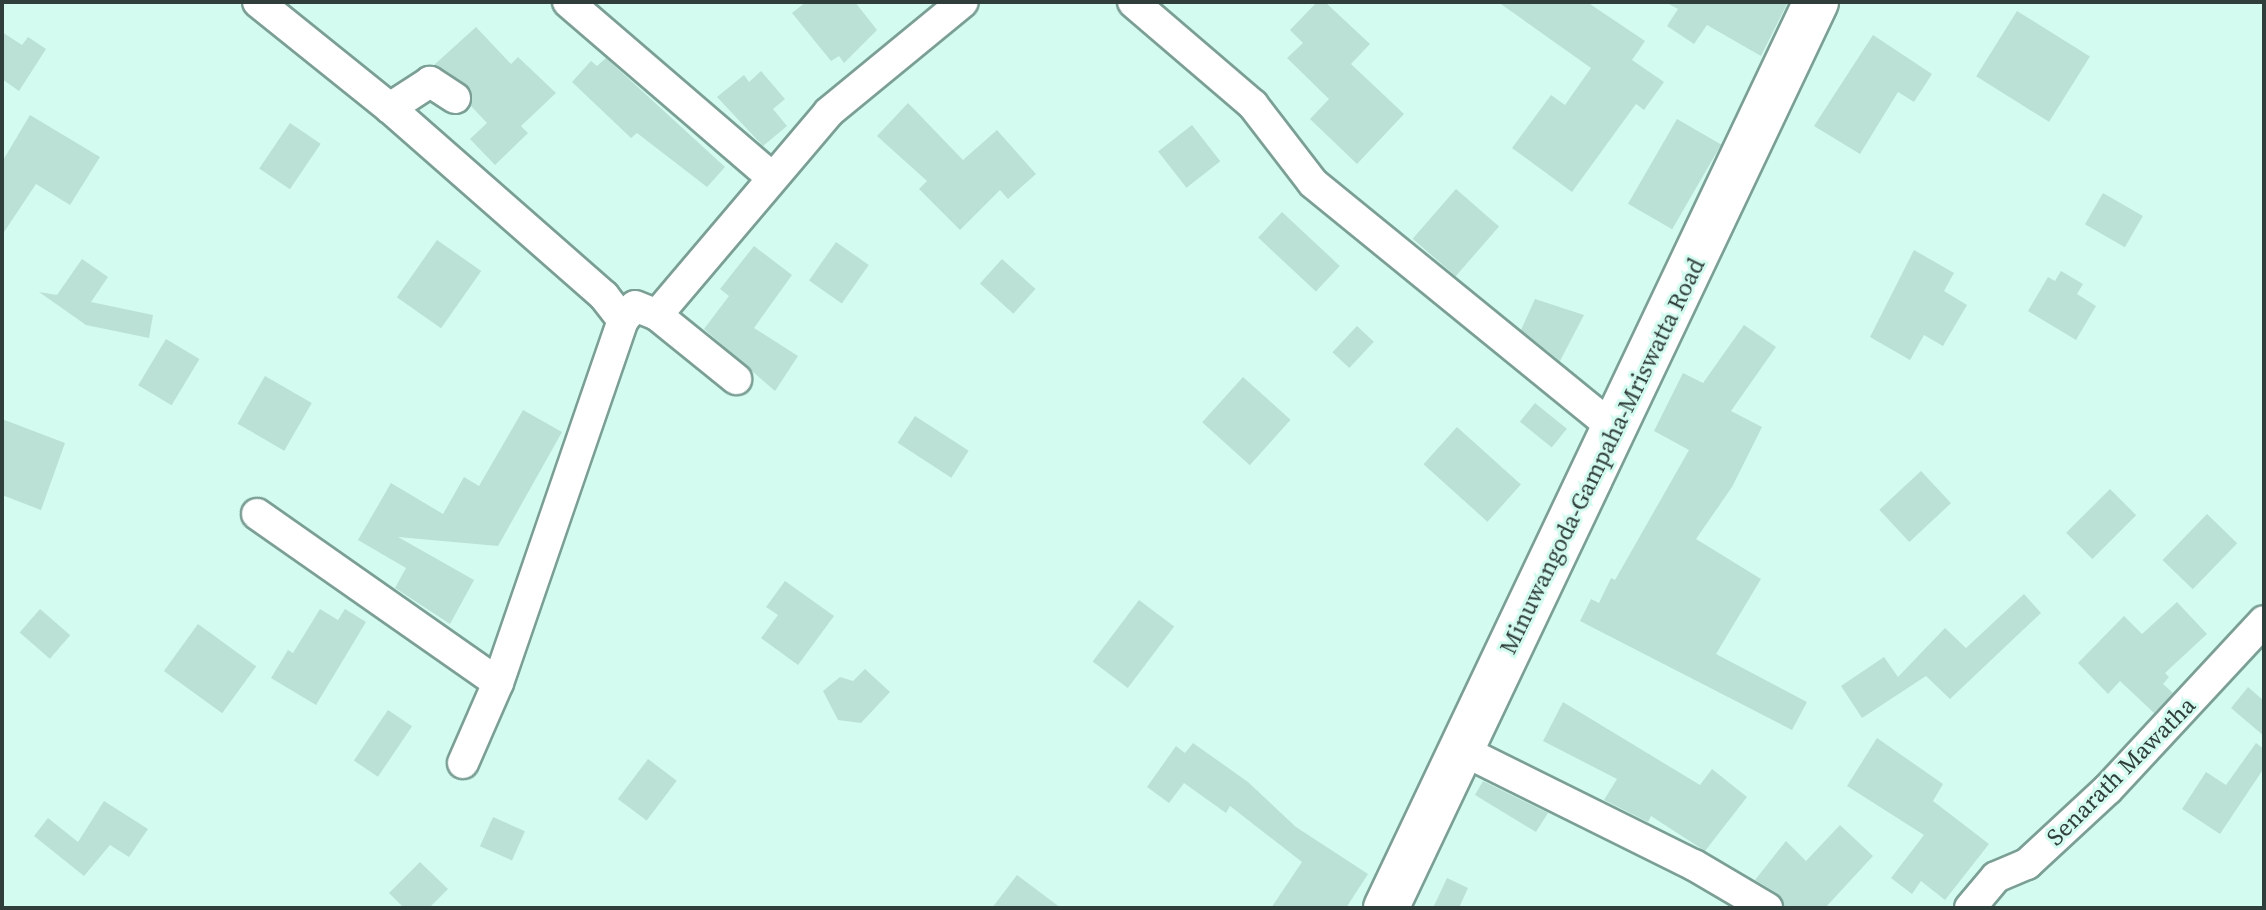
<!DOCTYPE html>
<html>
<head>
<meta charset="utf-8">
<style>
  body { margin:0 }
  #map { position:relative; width:2266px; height:910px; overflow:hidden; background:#d4fbf0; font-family:"Source Serif 4",serif }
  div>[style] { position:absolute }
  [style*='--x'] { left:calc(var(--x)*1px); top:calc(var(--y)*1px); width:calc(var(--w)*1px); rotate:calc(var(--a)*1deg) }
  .building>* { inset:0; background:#bbe1d6; transform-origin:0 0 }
  .roads { filter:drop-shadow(2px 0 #7b9f95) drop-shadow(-2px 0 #7b9f95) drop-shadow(0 2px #7b9f95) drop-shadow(0 -2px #7b9f95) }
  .minor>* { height:30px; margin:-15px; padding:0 15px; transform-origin:15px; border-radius:15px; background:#fff }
  .primary>* { height:44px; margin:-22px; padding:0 22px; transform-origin:22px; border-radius:22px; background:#fff }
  span { translate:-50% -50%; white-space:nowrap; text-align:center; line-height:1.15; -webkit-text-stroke:6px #d4fbf0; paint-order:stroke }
  .street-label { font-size:24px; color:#2f3e3a }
  .frame { position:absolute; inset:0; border:4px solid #2f3e3a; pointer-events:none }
</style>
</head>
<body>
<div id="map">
  <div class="building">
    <div style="clip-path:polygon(806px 2px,855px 2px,877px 30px,844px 63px,839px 56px,831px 61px,792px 13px)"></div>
    <div style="clip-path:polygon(1317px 2px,1325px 2px,1370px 44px,1351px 64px,1404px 114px,1357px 164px,1310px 119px,1329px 99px,1287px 58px,1303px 43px,1290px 30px)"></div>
    <div style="clip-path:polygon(1498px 2px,1587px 2px,1645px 41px,1632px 60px,1664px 82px,1644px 110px,1636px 104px,1572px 192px,1512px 148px,1551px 95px,1565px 105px,1591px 68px)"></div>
    <div style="clip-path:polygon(1665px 2px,1788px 2px,1761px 56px,1707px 25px,1694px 44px,1667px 26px,1678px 9px)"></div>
    <div style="left:2017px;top:11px;width:86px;height:77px;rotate:32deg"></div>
    <div style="clip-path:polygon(476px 27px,511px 64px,518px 57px,556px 93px,521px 126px,528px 133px,495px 165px,470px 139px,487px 123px,471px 106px,471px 89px,434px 65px)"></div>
    <div style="clip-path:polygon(2px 32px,22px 45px,28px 37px,46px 49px,19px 91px,2px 79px)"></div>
    <div style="clip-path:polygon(1873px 35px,1932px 74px,1914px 102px,1898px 92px,1860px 154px,1814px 126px)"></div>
    <div style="clip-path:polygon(606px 58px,725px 167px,707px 187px,637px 133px,631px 138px,572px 82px,591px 61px,597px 66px)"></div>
    <div style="clip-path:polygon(761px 71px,785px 99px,773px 109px,787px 126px,763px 146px,717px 97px,744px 75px,749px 82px)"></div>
    <div style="clip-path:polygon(908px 103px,963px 160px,997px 130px,1036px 174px,1008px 199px,1000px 190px,960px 230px,919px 189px,927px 181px,877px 136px)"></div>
    <div style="clip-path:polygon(30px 115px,100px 157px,70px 205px,36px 184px,2px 235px,2px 162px)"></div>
    <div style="left:1677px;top:119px;width:51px;height:98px;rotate:30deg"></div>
    <div style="left:290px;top:123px;width:37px;height:55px;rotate:34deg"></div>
    <div style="left:1192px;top:125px;width:46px;height:43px;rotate:52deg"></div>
    <div style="left:1456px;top:189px;width:57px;height:66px;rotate:41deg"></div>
    <div style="left:2103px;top:193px;width:46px;height:36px;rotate:30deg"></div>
    <div style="left:1282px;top:212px;width:79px;height:35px;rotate:43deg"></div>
    <div style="left:437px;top:240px;width:54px;height:70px;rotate:35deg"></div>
    <div style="left:836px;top:242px;width:40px;height:47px;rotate:35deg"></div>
    <div style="clip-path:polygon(754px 246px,792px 275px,754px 328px,798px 356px,775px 391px,704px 329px,729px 296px,720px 289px)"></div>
    <div style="clip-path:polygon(1914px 250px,1954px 273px,1944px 291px,1967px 305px,1943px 346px,1924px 335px,1910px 360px,1870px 337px)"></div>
    <div style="clip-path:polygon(82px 259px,108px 277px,91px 302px,153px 315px,149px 338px,86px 325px,39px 292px,57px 295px)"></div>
    <div style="left:1002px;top:259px;width:45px;height:33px;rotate:42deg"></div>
    <div style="clip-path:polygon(2061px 271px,2083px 284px,2077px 294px,2096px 306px,2076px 340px,2028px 311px,2048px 277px,2055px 281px)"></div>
    <div style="clip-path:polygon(1535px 299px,1584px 315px,1560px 361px,1521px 330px)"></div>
    <div style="clip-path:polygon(1744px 325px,1776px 347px,1731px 411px,1762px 427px,1732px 487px,1696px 539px,1761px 579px,1716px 654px,1807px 702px,1792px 730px,1580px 621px,1591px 599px,1599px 603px,1611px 578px,1615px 580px,1689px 450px,1654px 431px,1683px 373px,1703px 383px)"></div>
    <div style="left:1357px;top:326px;width:23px;height:36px;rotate:43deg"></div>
    <div style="left:166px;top:339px;width:39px;height:54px;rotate:31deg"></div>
    <div style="left:265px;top:376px;width:54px;height:55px;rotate:30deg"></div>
    <div style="left:1243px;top:377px;width:64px;height:61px;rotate:42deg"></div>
    <div style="left:1535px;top:403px;width:41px;height:24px;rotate:39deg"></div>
    <div style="clip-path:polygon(523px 410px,562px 432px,498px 546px,398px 537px,474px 580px,450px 624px,395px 588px,406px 568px,358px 540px,391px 483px,443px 514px,464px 477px,479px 486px)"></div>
    <div style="left:915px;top:416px;width:64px;height:32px;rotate:33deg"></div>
    <div style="clip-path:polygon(2px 419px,65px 443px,41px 510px,2px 495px)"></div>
    <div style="left:1457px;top:427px;width:86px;height:50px;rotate:42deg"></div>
    <div style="left:1921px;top:471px;width:44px;height:57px;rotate:47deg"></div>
    <div style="left:2110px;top:489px;width:37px;height:62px;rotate:45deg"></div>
    <div style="left:2207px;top:514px;width:42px;height:64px;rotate:44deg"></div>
    <div style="clip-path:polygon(785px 581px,834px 616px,798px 665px,761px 638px,778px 615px,766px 607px)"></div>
    <div style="clip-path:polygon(2024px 594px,2041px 613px,1950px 699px,1926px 676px,1862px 718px,1841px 686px,1884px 657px,1898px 677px,1945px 628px,1966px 648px)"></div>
    <div style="left:1139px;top:600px;width:44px;height:77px;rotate:37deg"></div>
    <div style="clip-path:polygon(2177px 602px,2207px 634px,2165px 673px,2169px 677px,2163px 684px,2173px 693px,2154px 713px,2120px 681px,2108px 694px,2078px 663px,2124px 616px,2142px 634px)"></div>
    <div style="left:40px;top:609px;width:40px;height:31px;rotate:41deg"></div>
    <div style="clip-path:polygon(320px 609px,338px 620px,345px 609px,366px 622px,316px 705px,271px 678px,288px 650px,293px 653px)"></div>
    <div style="left:198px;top:624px;width:72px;height:58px;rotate:36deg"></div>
    <div style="clip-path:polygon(865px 669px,890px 692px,861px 723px,838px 720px,823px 691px,840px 677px,853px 681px)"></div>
    <div style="clip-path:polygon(2248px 687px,2264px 701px,2264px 736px,2231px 708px)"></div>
    <div style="clip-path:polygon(1563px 702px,1700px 785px,1712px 769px,1747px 797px,1705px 851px,1651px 816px,1648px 822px,1604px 800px,1617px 779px,1543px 741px)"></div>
    <div style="left:388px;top:710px;width:29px;height:61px;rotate:34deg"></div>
    <div style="clip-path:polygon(1877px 738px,1943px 784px,1933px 801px,1989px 844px,1945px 900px,1921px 881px,1912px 894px,1891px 878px,1924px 835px,1847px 786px)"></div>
    <div style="clip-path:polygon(1193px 743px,1248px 782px,1296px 827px,1368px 874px,1346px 908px,1271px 908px,1302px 862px,1230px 806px,1226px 813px,1184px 783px,1169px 803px,1147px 787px,1176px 746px,1185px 753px)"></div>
    <div style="clip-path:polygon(2256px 743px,2264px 749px,2264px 768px,2220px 834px,2182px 809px,2206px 772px,2226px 785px)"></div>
    <div style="left:648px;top:759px;width:36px;height:50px;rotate:37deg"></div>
    <div style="clip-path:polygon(1483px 781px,1548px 813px,1536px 832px,1475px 795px)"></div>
    <div style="clip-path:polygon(104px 801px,148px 829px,129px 857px,110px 845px,84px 876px,34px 836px,48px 818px,78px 842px)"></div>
    <div style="left:493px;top:817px;width:35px;height:32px;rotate:24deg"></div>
    <div style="clip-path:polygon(1840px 825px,1873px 856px,1825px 908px,1785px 908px,1777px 893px,1755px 880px,1786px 841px,1806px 861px)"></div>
    <div style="clip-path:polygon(420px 862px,448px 889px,429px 908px,404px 908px,389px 893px)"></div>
    <div style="clip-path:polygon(1017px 875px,1061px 908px,992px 908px)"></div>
    <div style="clip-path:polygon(1447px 878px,1468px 888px,1459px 908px,1433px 908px)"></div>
  </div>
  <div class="roads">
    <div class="minor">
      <div style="--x:258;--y:2;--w:169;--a:38.8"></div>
      <div style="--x:568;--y:2;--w:267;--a:40.7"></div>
      <div style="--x:1133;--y:2;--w:158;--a:40.6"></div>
      <div style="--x:1253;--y:105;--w:98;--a:52.4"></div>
      <div style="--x:1313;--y:183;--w:390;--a:39.2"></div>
      <div style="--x:455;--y:98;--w:30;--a:-147"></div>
      <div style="--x:430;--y:82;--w:48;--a:147"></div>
      <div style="--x:390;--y:108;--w:285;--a:41.3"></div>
      <div style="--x:604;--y:296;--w:31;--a:52"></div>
      <div style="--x:657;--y:315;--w:266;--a:-49.7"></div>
      <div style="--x:829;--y:112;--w:173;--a:-39.4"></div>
      <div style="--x:257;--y:514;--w:294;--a:35"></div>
      <div style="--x:1462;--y:750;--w:259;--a:26.4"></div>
      <div style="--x:1694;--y:865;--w:85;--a:30.5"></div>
      <div style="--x:463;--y:763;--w:87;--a:-66.4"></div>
      <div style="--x:498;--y:683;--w:384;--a:-71"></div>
      <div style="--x:623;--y:320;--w:18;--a:-49"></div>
      <div style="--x:635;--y:306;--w:24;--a:22"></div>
      <div style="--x:657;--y:315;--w:102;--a:39"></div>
      <div style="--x:1970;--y:908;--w:40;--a:-50"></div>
      <div style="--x:1996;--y:877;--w:34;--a:-23"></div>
      <div style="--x:2027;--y:864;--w:110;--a:-42.8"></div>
      <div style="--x:2108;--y:789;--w:229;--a:-47.1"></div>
    </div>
    <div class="primary">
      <div style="--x:1386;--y:908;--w:1003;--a:-64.61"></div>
    </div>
  </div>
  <div class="street-label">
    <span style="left:1602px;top:456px;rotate:-64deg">Minuwangoda-Gampaha-Mriswatta Road</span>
    <span style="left:2121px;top:771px;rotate:-45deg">Senarath Mawatha</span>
  </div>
  <div class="frame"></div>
</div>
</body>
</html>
